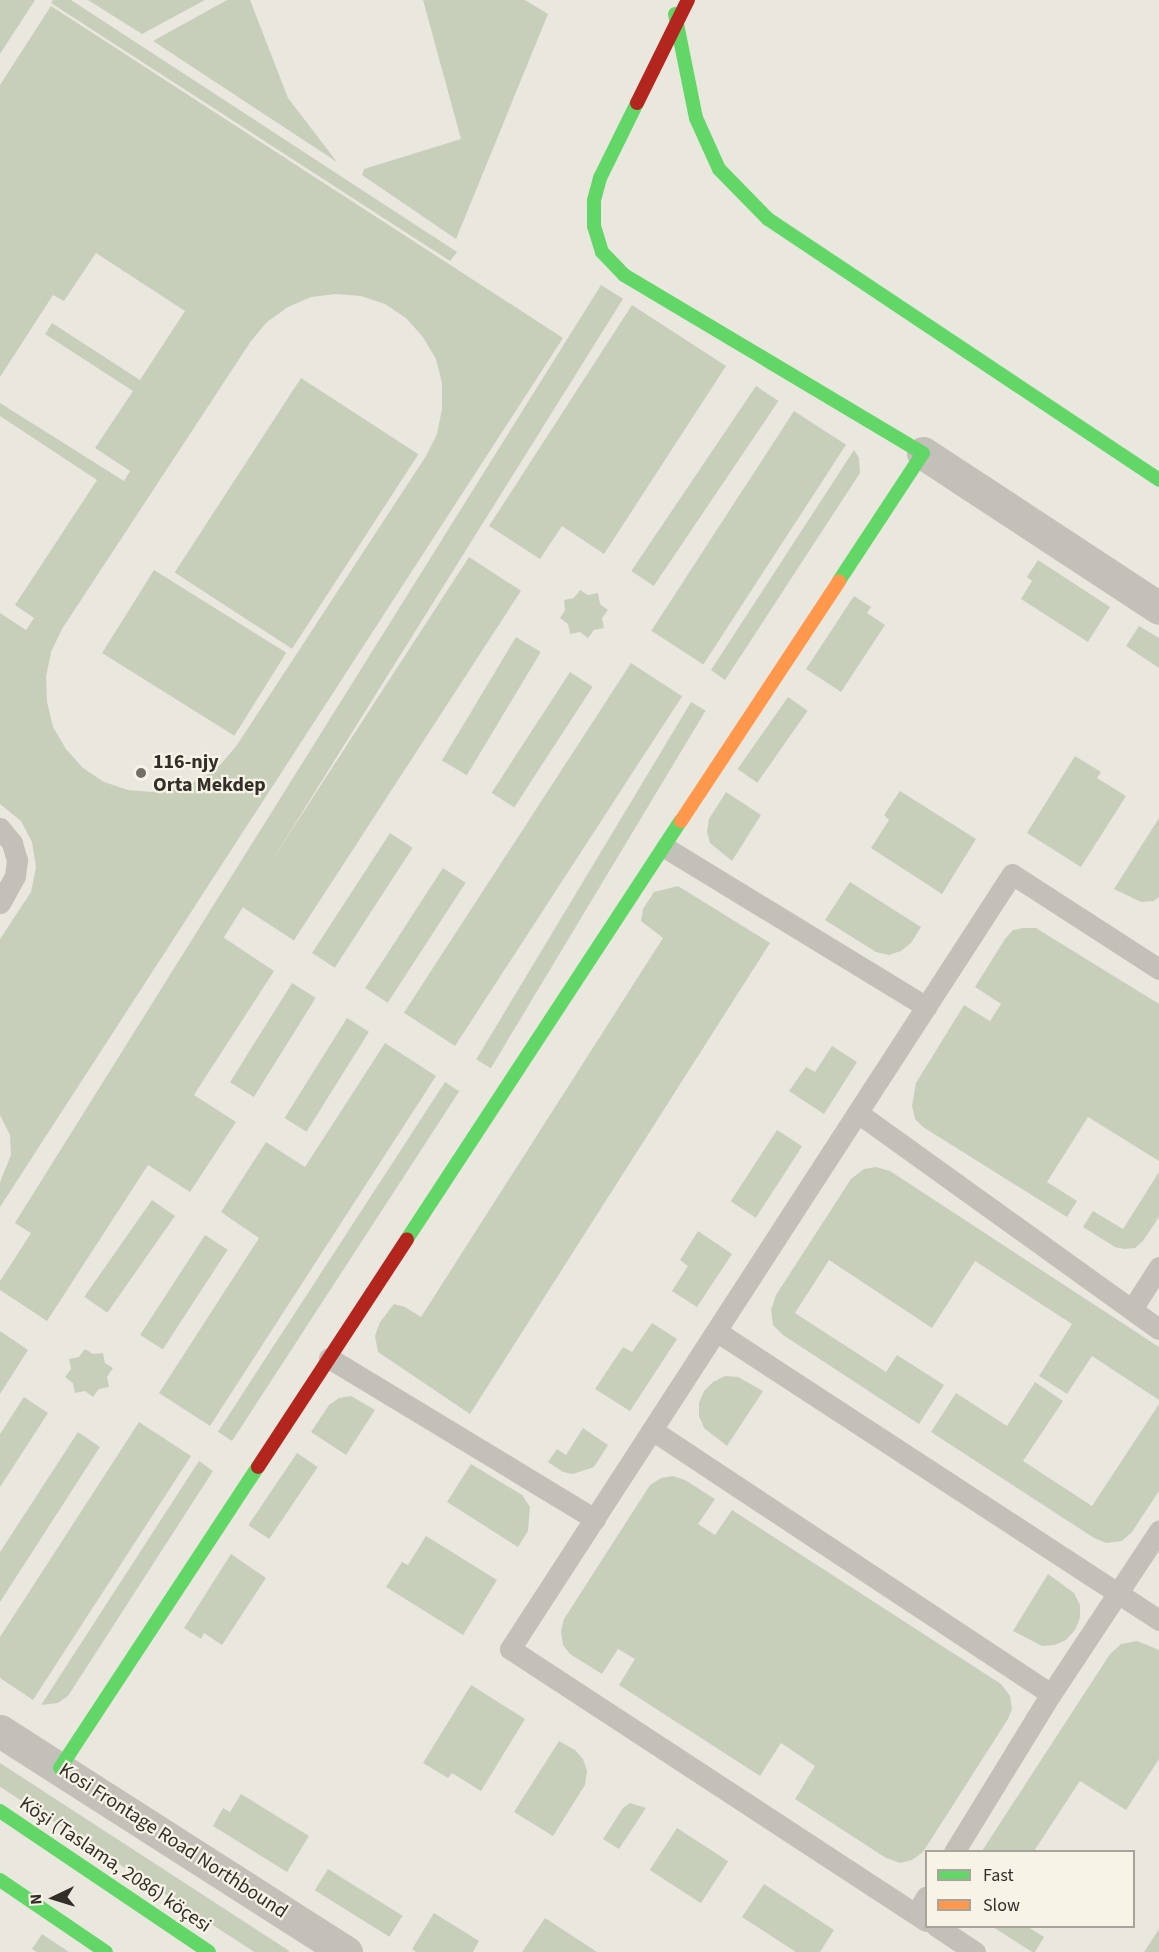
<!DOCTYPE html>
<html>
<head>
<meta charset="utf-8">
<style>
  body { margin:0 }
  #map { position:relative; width:1159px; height:1952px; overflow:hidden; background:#eae7df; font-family:"Source Sans 3",sans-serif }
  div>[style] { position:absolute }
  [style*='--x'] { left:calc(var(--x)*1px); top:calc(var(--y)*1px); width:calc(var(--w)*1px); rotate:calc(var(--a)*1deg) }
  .green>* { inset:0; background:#c7cfbb; transform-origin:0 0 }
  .lane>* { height:21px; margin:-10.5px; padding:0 10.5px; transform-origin:10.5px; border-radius:10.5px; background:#c3c0b9 }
  .street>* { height:33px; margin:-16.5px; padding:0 16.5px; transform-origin:16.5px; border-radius:16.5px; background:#c3c0b9 }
  .fast>* { height:14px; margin:-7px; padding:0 7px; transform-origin:7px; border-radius:7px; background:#63d668 }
  .slow>* { height:14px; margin:-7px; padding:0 7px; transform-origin:7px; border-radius:7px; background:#ff974d }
  .jam>* { height:14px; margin:-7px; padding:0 7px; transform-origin:7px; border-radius:7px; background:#b3261e }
  .dots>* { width:16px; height:16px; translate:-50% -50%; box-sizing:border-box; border:3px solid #f7f3e7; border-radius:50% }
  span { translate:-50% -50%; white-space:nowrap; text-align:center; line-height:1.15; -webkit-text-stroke:4.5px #f7f3e7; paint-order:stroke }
  .poi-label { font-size:20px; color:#332e28; font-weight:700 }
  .left { translate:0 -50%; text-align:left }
  .street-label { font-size:20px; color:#332e28 }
  .legend { position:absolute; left:925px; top:1850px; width:210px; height:78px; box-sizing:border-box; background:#f7f3e7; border:2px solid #a9a49b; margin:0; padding:8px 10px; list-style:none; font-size:18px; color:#332e28 }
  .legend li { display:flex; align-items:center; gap:12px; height:30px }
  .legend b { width:30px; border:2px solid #a9a49b }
  .north { position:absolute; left:24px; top:1868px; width:60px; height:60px; -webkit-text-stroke:4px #f7f3e7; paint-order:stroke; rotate:266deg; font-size:16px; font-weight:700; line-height:24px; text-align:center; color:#332e28 }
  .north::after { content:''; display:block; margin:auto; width:21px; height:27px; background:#332e28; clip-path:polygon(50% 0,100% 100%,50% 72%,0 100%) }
</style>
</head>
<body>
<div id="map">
  <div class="green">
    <div style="clip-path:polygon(0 0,35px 0,0 54px)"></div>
    <div style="clip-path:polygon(53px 0,71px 0,457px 252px,450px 261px,51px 3px)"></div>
    <div style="clip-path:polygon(88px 0,205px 0,142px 34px)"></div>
    <div style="clip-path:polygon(227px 0,250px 0,288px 98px,337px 162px,153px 41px)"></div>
    <div style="clip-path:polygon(423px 0,525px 0,548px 14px,456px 239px,362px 175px,364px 169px,461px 139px)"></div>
    <div style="clip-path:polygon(evenodd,51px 6px,563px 338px,0 1207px,0 1182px,11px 1155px,10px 1135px,0 1115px,0 939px,31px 892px,36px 867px,32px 842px,21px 821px,0 804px,0 613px,26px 630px,34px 618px,15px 605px,97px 480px,0 416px,0 403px,124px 481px,130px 471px,95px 448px,133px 391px,45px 334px,52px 323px,140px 380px,185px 311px,96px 253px,64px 301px,53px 295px,0 377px,0 85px,51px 6px,336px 294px,361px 296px,385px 304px,406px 318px,423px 337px,436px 359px,442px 383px,442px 409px,437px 434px,426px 456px,237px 745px,221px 764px,201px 779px,177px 789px,152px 792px,128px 790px,104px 782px,83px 768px,66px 749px,53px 727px,47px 702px,46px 677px,51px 652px,62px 629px,251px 341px,267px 322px,288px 307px,311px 297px,336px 294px)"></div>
    <div style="left:601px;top:285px;width:26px;height:1106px;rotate:32deg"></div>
    <div style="clip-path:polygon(632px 305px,726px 366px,604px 554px,562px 526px,540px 559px,489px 526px)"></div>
    <div style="left:301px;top:378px;width:140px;height:232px;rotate:33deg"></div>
    <div style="left:756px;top:386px;width:27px;height:223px;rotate:34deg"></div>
    <div style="left:794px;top:411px;width:62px;height:262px;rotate:33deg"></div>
    <div style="clip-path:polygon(854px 450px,859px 458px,860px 473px,725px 680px,711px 670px)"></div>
    <div style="left:469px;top:557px;width:62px;height:417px;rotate:33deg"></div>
    <div style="clip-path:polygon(1038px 560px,1110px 607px,1088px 642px,1021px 599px,1032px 581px,1027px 577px)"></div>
    <div style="left:154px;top:570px;width:156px;height:98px;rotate:32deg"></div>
    <div style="clip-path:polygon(580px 590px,588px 595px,598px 593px,600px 604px,608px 610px,602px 618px,604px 628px,594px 630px,588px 638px,580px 632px,570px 634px,568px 624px,560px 618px,565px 610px,564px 600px,574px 598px)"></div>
    <div style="clip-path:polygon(854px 596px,871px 607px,867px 613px,885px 625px,841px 692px,806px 669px)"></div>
    <div style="clip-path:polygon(1139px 626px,1159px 638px,1159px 668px,1126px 646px)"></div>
    <div style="left:516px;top:637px;width:29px;height:144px;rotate:31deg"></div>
    <div style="left:631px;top:663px;width:61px;height:417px;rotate:33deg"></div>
    <div style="left:570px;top:672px;width:27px;height:144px;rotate:33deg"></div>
    <div style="left:788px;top:697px;width:24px;height:88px;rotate:35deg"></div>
    <div style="left:691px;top:702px;width:17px;height:417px;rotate:31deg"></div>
    <div style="clip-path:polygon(1075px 756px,1101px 772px,1097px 778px,1126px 796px,1081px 867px,1027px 833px)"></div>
    <div style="clip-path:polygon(900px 791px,976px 839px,942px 894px,871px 848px,889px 820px,884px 815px)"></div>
    <div style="clip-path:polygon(726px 792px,761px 815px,732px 861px,710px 843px,707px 832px,709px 819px)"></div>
    <div style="clip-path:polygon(1159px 818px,1159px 897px,1154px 901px,1141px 902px,1114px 889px)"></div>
    <div style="left:390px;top:833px;width:27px;height:143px;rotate:33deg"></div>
    <div style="left:443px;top:868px;width:27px;height:143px;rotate:33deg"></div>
    <div style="clip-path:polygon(850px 882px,921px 927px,911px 943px,901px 951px,889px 955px,876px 952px,825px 920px)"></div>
    <div style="clip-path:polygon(678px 886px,770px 943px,470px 1414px,378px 1352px,375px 1336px,380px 1322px,394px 1304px,405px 1307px,421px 1317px,663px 938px,641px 921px,643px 909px,654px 892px)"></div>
    <div style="clip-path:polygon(1023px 928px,1036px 928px,1044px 933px,1159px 1004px,1159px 1161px,1088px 1117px,1047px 1182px,1077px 1201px,1067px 1217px,923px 1127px,915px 1119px,912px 1106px,916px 1083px,964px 1005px,990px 1021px,1001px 1004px,975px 987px,1005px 939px,1013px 930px)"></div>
    <div style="clip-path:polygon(223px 937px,274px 971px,194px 1095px,236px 1122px,190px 1192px,148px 1165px,47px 1321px,0 1290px,0 1281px)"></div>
    <div style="left:292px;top:983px;width:28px;height:117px;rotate:32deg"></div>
    <div style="left:347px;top:1018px;width:26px;height:118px;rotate:32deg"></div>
    <div style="clip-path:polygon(385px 1043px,436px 1076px,210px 1426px,159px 1393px,259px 1238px,221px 1212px,266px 1142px,305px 1167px)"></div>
    <div style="clip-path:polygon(832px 1046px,857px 1062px,824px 1114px,789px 1091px,806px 1067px,815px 1072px)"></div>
    <div style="left:445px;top:1082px;width:17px;height:417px;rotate:33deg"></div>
    <div style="left:777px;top:1130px;width:30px;height:85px;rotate:33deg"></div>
    <div style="clip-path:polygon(876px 1167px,890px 1171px,1159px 1347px,1159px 1400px,1092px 1356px,1067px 1394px,1039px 1376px,1072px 1324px,975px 1261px,932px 1328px,829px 1260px,795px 1313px,886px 1372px,897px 1355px,944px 1385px,919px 1424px,783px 1335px,773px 1325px,771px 1310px,776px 1295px,851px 1179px,864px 1169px)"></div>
    <div style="clip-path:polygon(1159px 1172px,1159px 1217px,1143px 1241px,1135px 1248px,1124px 1249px,1115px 1247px,1083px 1227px,1093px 1211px,1123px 1229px)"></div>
    <div style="left:152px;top:1200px;width:28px;height:118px;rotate:35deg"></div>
    <div style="clip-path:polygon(698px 1231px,732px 1254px,697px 1307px,672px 1291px,688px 1266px,680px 1260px)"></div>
    <div style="left:205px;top:1235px;width:27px;height:119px;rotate:33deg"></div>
    <div style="clip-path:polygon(652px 1323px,677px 1339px,630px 1411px,595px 1389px,623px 1347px,632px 1352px)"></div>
    <div style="clip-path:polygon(0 1331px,28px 1350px,0 1394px)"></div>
    <div style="clip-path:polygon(85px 1349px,93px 1354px,103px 1353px,105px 1363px,113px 1368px,107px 1377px,109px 1387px,99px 1389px,93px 1397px,85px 1391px,75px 1393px,73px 1383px,65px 1377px,71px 1369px,69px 1359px,79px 1357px)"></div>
    <div style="clip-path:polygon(725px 1376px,738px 1377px,763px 1391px,727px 1446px,704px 1428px,699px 1416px,699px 1403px,704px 1391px,713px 1382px)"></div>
    <div style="clip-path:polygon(1035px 1382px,1063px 1401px,1023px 1461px,1092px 1506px,1159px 1404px,1159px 1491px,1132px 1532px,1122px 1541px,1106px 1543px,1094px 1538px,931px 1432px,956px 1393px,1007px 1426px)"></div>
    <div style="clip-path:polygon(351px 1396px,375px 1410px,346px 1455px,311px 1432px,329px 1405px,339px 1398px)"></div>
    <div style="clip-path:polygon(24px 1397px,48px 1413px,0 1487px,0 1434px)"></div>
    <div style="clip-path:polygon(139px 1422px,191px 1456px,33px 1700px,0 1678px,0 1637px)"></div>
    <div style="clip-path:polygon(583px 1428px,608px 1445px,594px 1467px,573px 1474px,563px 1472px,548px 1462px,557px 1449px,566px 1455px)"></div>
    <div style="clip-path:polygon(78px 1432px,100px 1447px,0 1602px,0 1552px)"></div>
    <div style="left:297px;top:1453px;width:25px;height:87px;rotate:34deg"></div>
    <div style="clip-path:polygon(199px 1461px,213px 1471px,68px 1696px,58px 1703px,41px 1705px)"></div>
    <div style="clip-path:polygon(471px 1464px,522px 1495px,530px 1507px,528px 1531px,518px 1547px,447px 1502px)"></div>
    <div style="clip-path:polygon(673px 1476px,685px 1480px,715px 1499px,698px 1524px,715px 1535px,732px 1510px,1001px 1684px,1010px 1696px,1012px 1709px,1008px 1719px,923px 1852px,912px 1860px,900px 1863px,886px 1858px,795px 1799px,815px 1766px,781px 1743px,760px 1776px,619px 1685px,635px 1659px,618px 1649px,602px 1674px,570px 1654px,563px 1645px,561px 1631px,564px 1619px,650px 1485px,661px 1478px)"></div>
    <div style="clip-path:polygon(426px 1536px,497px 1580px,463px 1635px,386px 1587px,402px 1562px,408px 1565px)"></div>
    <div style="clip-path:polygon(231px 1554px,266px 1578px,222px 1645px,204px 1633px,201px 1639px,184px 1628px)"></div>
    <div style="clip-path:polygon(1048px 1574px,1074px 1593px,1080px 1605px,1080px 1618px,1075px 1630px,1066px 1640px,1055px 1645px,1042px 1646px,1013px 1631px)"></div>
    <div style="clip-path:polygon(1137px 1641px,1159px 1650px,1159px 1759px,1126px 1810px,1080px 1781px,1034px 1851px,982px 1851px,1110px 1654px,1121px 1644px)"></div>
    <div style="clip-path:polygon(471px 1685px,525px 1719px,481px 1791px,452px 1773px,448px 1778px,423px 1763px)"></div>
    <div style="clip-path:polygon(559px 1741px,575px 1750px,583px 1759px,587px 1771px,585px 1785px,553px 1836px,514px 1812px)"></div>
    <div style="left:0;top:1763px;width:345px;height:20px;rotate:33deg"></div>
    <div style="clip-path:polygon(241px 1794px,309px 1836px,287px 1872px,213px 1826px,223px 1808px,230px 1812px)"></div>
    <div style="clip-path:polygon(630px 1803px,646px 1808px,619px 1849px,603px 1839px,623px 1808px)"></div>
    <div style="left:677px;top:1828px;width:61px;height:50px;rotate:33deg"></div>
    <div style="left:328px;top:1869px;width:88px;height:25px;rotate:32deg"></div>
    <div style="clip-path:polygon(764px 1884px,834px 1930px,820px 1952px,796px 1952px,742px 1917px)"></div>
    <div style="clip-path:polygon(434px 1913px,479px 1941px,473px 1952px,416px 1952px,412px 1949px)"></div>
    <div style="clip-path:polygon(545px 1918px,597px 1952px,522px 1952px)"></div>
    <div style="clip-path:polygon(993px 1927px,1028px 1927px,1044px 1937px,1035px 1952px,1032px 1952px)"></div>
    <div style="clip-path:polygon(1159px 1929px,1159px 1952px,1144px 1952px)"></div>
    <div style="clip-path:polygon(42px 1934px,69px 1952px,37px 1952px,32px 1949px)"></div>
  </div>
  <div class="lane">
    <div style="--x:0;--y:828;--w:19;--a:51"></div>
    <div style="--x:12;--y:843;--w:18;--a:74"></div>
    <div style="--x:17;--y:860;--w:16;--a:97"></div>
    <div style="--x:15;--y:876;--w:31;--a:119"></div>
    <div style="--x:666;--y:848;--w:305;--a:31.4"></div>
    <div style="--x:858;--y:1113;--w:370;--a:35.7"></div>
    <div style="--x:1132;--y:1309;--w:50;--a:-57.3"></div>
    <div style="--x:716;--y:1331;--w:529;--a:33.12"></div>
    <div style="--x:329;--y:1358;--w:311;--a:31.2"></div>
    <div style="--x:652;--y:1430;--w:478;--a:33.5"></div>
    <div style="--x:954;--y:1852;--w:185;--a:-58.5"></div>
    <div style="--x:1051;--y:1694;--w:196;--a:-56.5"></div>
    <div style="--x:916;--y:1914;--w:20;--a:-60"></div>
    <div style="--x:926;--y:1921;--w:497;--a:-146.8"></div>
    <div style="--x:510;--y:1649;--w:923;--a:-57.07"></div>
    <div style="--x:1012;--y:874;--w:175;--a:32.9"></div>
    <div style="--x:936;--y:1926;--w:47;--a:33.7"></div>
  </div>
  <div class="street">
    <div style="--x:923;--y:453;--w:282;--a:33.3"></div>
    <div style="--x:0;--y:1731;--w:411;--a:32.6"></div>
  </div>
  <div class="fast">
    <div style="--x:675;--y:14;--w:106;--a:78.6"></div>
    <div style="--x:696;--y:118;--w:56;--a:65.7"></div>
    <div style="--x:719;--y:169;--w:70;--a:45.6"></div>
    <div style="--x:768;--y:219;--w:470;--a:33.7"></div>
    <div style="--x:637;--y:103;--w:84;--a:116.3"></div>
    <div style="--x:600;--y:178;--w:24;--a:105"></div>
    <div style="--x:594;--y:201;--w:25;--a:90"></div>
    <div style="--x:594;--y:226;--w:27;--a:73"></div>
    <div style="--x:602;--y:252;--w:32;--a:46"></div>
    <div style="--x:624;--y:275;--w:348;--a:30.8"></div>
    <div style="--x:923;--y:453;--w:153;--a:123.3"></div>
    <div style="--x:407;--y:1239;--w:500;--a:-56.8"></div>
    <div style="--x:60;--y:1768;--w:360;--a:-56.7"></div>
    <div style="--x:0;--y:1811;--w:252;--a:34"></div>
    <div style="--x:0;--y:1880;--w:128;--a:34.2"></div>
  </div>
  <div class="slow">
    <div style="--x:681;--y:821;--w:287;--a:-56.6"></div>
  </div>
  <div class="jam">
    <div style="--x:637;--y:103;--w:115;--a:-63.7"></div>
    <div style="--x:258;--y:1467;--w:272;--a:-56.8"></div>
  </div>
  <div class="dots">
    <div style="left:141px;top:773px;background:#736f68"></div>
  </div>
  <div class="poi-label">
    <span class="left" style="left:153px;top:774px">116-njy<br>Orta Mekdep</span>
  </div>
  <div class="street-label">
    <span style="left:173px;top:1841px;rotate:33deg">Kosi Frontage Road Northbound</span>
    <span style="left:115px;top:1865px;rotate:34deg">Köşi (Taslama, 2086) köçesi</span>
  </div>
  <ul class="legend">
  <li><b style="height:8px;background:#63d668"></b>Fast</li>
  <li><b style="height:8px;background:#ff974d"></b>Slow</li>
  </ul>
  <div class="north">N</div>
</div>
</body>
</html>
